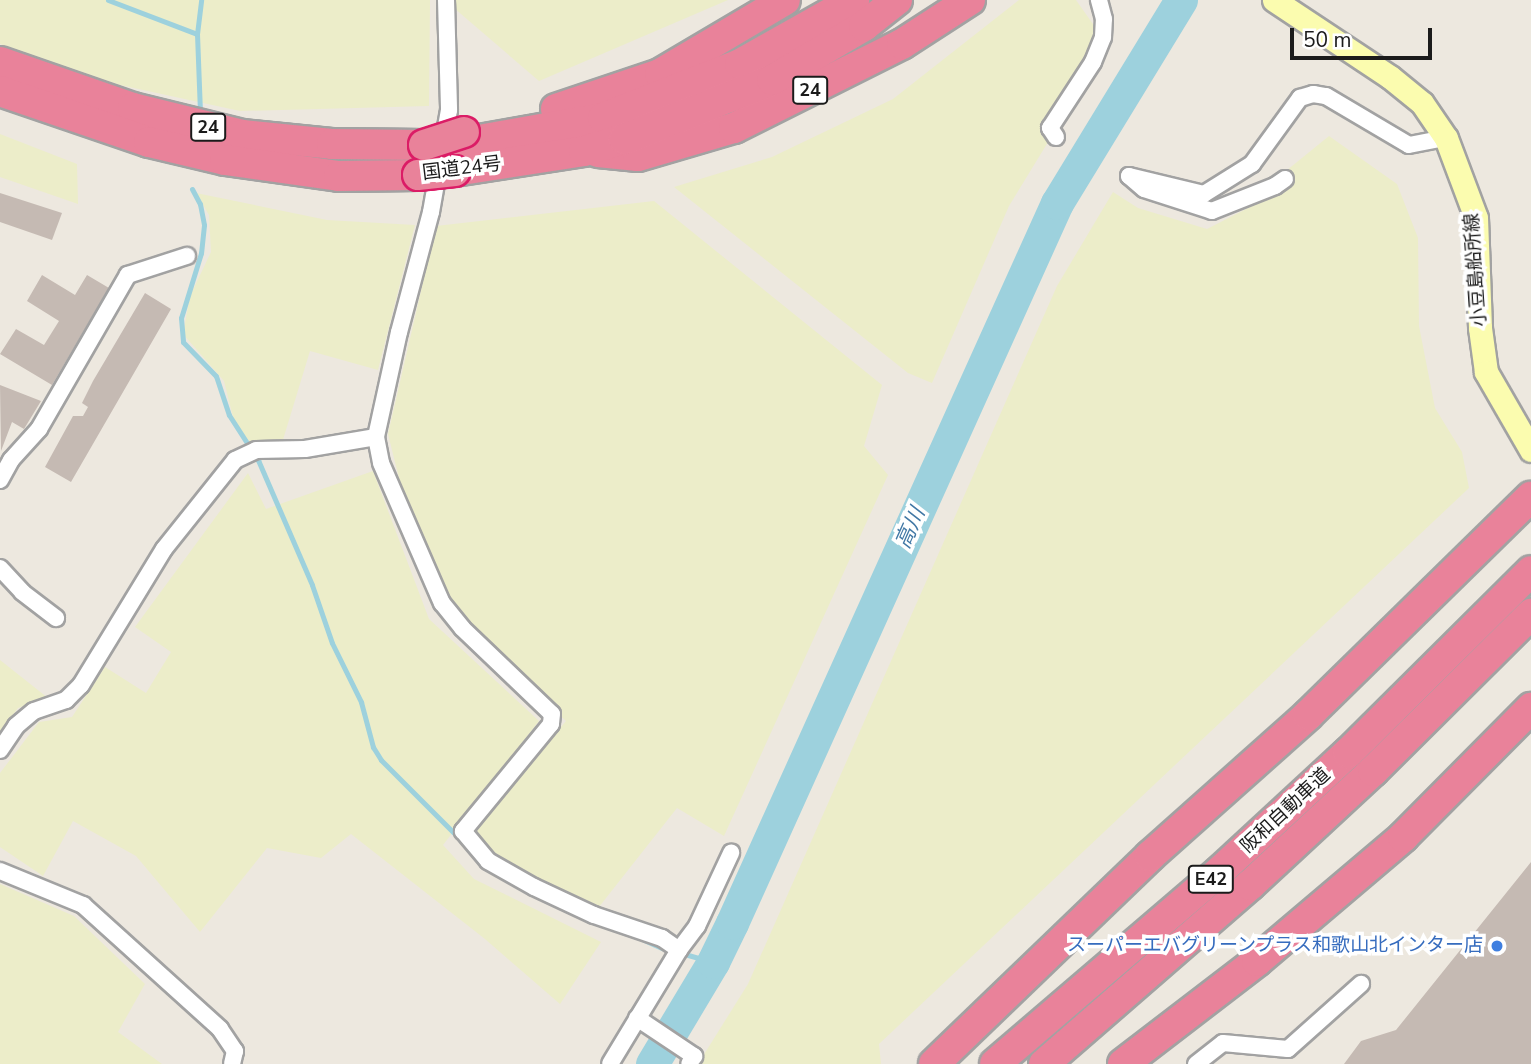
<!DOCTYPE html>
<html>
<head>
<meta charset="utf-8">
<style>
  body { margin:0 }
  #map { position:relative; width:1531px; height:1064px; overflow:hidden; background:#ede8df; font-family:"Nunito Sans","Noto Sans JP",sans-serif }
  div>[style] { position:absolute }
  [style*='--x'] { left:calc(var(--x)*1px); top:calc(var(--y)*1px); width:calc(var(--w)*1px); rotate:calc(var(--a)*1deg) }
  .farmland>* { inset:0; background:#ecedc9 }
  .stream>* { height:5px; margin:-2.5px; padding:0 2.5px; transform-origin:2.5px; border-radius:2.5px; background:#9dd1dd }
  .river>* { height:33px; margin:-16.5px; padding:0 16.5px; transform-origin:16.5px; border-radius:16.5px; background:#9dd1dd }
  .building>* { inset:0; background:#c5bab3 }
  .roads { filter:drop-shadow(2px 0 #a2a2a2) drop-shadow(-2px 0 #a2a2a2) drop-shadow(0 2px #a2a2a2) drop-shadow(0 -2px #a2a2a2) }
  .street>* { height:16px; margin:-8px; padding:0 8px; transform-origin:8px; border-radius:8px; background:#fff }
  .secondary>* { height:23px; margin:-11.5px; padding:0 11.5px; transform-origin:11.5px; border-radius:11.5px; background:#fbfcaf }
  .highway>* { height:30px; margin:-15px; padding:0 15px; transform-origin:15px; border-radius:15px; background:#e9829a }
  .bridges { filter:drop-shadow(2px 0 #db1c66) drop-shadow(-2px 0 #db1c66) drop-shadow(0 2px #db1c66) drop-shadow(0 -2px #db1c66) }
  .highway-bridge>* { height:30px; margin:-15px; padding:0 15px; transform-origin:15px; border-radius:15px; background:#e9829a }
  .dots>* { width:19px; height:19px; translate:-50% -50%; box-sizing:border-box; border:4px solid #fff; border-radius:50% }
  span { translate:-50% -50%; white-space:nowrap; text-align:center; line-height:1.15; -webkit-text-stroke:7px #fff; paint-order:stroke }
  .shield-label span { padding:2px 5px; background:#fff; border:2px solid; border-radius:5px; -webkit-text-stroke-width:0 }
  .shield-label { font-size:18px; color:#1b1b1b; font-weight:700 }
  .street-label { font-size:19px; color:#1b1b1b }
  .shop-label { font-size:19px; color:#366cbe }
  .right { translate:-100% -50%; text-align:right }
  .water-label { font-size:21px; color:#4278a5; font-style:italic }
  .scale { position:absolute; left:1290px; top:28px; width:142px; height:32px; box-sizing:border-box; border:4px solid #1b1b1b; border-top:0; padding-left:9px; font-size:21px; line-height:24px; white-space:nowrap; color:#1b1b1b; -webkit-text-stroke:5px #fff; paint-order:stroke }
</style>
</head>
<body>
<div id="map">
  <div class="farmland">
    <div style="clip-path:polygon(0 0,430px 0,429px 106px,240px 111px,120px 85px,0 44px)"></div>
    <div style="clip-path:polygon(454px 0,728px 0,539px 81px,454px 8px)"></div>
    <div style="clip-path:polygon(1019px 0,1076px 0,1095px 27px,1089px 75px,1009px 206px,932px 383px,908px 373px,674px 187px,772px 157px,893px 99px)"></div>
    <div style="clip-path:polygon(0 134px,77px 164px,78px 204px,0 177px)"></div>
    <div style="clip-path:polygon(1329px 136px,1397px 184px,1418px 238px,1419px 326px,1435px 408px,1462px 452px,1469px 488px,879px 1044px,881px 1064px,698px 1064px,748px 984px,1057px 286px,1113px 192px,1138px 208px,1207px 229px,1289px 187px,1281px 175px)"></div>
    <div style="clip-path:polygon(196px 193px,327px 220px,415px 225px,378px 370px,310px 351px,282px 443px,252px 445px,234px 421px,224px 381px,183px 334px,190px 296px,211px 252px,209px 215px)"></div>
    <div style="clip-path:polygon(654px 201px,882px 385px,864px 446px,888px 475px,724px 836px,677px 808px,595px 912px,494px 859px,473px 832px,566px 721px,480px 641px,447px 603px,405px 502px,388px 434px,436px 226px)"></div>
    <div style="clip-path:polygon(373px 471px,429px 619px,539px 721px,443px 845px,474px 879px,601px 942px,560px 1004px,485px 939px,351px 834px,321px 858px,267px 848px,200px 932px,136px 856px,73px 821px,43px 876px,0 847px,0 773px,39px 722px,72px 717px,105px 667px,146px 693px,171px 652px,135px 627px,248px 473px,266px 509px)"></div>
    <div style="clip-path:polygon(0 660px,48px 698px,18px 708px,0 733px)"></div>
    <div style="clip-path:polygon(0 884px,74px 916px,145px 984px,118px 1032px,162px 1064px,0 1064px)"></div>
  </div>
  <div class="stream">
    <div style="--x:108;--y:0;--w:95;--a:20.9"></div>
    <div style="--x:200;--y:112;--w:78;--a:-92.2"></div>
    <div style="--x:197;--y:34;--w:34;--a:-83"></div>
    <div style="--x:192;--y:189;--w:17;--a:62"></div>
    <div style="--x:200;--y:204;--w:21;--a:79"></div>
    <div style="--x:204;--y:225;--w:28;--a:96"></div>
    <div style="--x:201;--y:253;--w:68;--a:107.1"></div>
    <div style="--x:181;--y:318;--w:24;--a:85"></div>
    <div style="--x:183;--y:342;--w:47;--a:45.9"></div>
    <div style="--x:216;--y:376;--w:41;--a:71.6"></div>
    <div style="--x:229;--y:415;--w:54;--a:57.2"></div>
    <div style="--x:258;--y:460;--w:136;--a:66.6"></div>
    <div style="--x:312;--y:585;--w:61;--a:71"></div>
    <div style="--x:332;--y:643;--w:66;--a:63.8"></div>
    <div style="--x:361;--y:702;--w:47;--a:75.1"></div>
    <div style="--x:373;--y:747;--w:15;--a:58"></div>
    <div style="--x:381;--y:760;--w:112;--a:45"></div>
    <div style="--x:566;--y:910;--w:32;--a:24"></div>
    <div style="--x:644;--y:940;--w:20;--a:24"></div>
    <div style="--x:688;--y:955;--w:26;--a:16"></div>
  </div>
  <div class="river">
    <div style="--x:652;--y:1064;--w:119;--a:-59.1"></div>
    <div style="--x:713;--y:962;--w:43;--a:-64"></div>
    <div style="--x:732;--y:923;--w:790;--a:-65.71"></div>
    <div style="--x:1057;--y:203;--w:238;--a:-58.6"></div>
  </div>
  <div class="building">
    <div style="clip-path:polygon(0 193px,62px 213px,52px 240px,0 222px)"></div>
    <div style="clip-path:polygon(42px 275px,75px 295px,87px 275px,109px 288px,52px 385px,0 354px,16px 329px,44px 345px,59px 321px,27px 301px)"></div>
    <div style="clip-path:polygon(145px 293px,171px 309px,71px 482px,45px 467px,73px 416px,83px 416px,88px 407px,82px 403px,93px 381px)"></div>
    <div style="clip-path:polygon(0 385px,41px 401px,24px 429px,12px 422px,1px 451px)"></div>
    <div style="clip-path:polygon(1531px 862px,1531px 1064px,1344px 1064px,1361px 1041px,1396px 1030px)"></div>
  </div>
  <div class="roads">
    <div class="street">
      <div style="--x:446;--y:0;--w:110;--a:88.4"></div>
      <div style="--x:449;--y:110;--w:104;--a:100"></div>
      <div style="--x:431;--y:212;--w:124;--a:104.9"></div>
      <div style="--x:399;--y:332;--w:107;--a:102.4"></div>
      <div style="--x:376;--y:437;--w:26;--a:79"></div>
      <div style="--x:381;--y:463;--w:153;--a:66.5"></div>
      <div style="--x:442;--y:603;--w:32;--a:51"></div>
      <div style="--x:462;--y:628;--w:124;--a:43.7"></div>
      <div style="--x:552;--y:714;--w:10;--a:96"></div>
      <div style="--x:551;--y:724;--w:139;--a:129.4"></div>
      <div style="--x:463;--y:831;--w:39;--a:50"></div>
      <div style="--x:488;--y:861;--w:53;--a:29.5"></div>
      <div style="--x:534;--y:887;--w:66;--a:25"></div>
      <div style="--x:594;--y:915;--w:72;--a:18.7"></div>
      <div style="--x:662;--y:938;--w:21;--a:35"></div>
      <div style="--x:679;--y:950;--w:133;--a:121.2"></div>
      <div style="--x:1056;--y:137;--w:11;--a:-124"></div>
      <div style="--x:1050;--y:128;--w:79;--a:-56.9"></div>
      <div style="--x:1093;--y:62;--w:27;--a:-68"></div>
      <div style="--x:1103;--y:37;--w:18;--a:-87"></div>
      <div style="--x:1104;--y:19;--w:20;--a:-105"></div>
      <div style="--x:1285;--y:179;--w:12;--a:145"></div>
      <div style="--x:1275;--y:186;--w:68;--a:158.4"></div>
      <div style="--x:1212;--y:211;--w:71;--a:-162.1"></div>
      <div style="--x:1144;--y:189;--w:20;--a:-139"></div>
      <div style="--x:1129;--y:176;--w:77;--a:13.5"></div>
      <div style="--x:1204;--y:194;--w:57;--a:-32"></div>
      <div style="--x:1252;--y:164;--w:82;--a:-54"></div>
      <div style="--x:1300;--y:98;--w:14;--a:-17"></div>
      <div style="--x:1313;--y:94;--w:13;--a:9"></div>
      <div style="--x:1326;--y:96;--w:96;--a:30.6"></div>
      <div style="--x:1409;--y:145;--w:38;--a:-11"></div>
      <div style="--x:0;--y:480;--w:23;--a:-61"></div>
      <div style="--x:11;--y:460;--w:42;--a:-47.9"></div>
      <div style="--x:39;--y:429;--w:178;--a:-60"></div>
      <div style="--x:128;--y:275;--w:62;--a:-17.9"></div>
      <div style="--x:0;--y:568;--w:33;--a:47"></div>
      <div style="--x:22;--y:592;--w:43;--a:37.4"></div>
      <div style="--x:0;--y:750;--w:29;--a:-56"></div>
      <div style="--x:16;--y:726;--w:23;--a:-40"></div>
      <div style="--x:34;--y:711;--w:34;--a:-19"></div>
      <div style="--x:66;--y:700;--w:21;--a:-45"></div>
      <div style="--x:81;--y:685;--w:159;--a:-58.6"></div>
      <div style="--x:164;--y:549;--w:114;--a:-51.4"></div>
      <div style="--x:235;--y:460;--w:23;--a:-25"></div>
      <div style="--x:256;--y:450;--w:49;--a:-1.2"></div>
      <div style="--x:305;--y:449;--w:72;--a:-9.6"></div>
      <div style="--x:0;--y:871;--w:90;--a:22.3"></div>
      <div style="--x:83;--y:905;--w:185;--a:42.1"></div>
      <div style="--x:220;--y:1029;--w:27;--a:56"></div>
      <div style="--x:235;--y:1051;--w:13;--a:103"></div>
      <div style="--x:679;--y:950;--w:30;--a:-53"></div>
      <div style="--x:697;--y:926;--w:81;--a:-65"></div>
      <div style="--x:637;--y:1018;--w:69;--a:33.7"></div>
      <div style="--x:694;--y:1056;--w:9;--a:122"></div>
      <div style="--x:1196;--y:1064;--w:34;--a:-38"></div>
      <div style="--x:1223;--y:1043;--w:65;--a:5.3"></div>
      <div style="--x:1288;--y:1049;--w:98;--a:-41.7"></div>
    </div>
    <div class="secondary">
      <div style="--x:1274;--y:0;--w:139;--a:33.6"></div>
      <div style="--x:1390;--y:77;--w:41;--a:39.1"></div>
      <div style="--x:1422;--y:103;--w:42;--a:55.6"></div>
      <div style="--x:1446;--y:138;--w:85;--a:69.4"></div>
      <div style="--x:1476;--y:218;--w:110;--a:87.9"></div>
      <div style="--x:1480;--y:328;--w:44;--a:82.2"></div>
      <div style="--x:1486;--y:372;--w:90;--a:60"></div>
    </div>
    <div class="highway">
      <div style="--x:0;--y:62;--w:141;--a:19.1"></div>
      <div style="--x:133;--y:108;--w:112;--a:13.9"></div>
      <div style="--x:242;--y:135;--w:90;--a:5.7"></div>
      <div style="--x:332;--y:144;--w:92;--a:0.6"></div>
      <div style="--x:0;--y:91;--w:157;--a:18.9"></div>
      <div style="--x:149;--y:142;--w:78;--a:13.3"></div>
      <div style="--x:225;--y:160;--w:115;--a:8"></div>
      <div style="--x:339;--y:176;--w:79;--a:-0.7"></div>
      <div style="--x:556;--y:109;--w:110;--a:-18.6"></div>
      <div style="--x:660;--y:74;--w:145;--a:-30.6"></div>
      <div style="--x:462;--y:143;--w:143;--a:-10.1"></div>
      <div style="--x:603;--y:118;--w:147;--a:-21.5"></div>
      <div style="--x:740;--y:64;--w:131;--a:-29.3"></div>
      <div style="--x:598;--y:152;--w:40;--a:5.7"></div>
      <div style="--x:638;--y:156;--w:100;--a:-16.3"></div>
      <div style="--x:734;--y:128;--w:188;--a:-26.6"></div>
      <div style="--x:902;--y:44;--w:81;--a:-32.9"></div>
      <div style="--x:455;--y:171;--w:131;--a:-8.8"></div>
      <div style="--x:584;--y:151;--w:42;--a:-16.7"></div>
      <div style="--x:624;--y:139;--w:159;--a:-21.7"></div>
      <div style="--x:772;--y:80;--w:107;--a:-30.4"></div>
      <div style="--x:864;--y:26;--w:42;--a:-38.2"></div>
      <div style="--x:934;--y:1064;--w:300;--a:-43.9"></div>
      <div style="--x:1150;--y:856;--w:212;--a:-41.7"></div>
      <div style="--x:1308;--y:715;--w:312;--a:-44.4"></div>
      <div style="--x:995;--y:1064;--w:296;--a:-40.6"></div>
      <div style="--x:1220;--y:871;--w:174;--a:-42.7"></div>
      <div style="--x:1348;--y:753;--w:258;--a:-44.8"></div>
      <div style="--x:1044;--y:1064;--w:273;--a:-41"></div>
      <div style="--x:1250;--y:885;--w:168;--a:-42.8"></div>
      <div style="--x:1373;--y:771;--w:223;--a:-44.8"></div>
      <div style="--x:1123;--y:1064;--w:169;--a:-37.5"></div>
      <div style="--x:1257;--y:961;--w:192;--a:-40.3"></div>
      <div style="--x:1403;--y:837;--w:182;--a:-45.2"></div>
    </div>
  </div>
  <div class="bridges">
    <div class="highway-bridge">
      <div style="--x:424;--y:145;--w:42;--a:-18"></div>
      <div style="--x:418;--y:175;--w:37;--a:-6"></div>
    </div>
  </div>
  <div class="dots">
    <div style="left:1497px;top:946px;background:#3f7fe0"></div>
  </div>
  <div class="shield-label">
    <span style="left:810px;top:90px">24</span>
    <span style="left:208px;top:127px">24</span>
    <span style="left:1211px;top:879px">E42</span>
  </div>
  <div class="street-label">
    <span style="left:462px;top:169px;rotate:-7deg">国道24号</span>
    <span style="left:1476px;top:270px;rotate:-94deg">小豆島船所線</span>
    <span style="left:1286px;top:811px;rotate:-43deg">阪和自動車道</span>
  </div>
  <div class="shop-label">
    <span class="right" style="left:1483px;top:946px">スーパーエバグリーンプラス和歌山北インター店</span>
  </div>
  <div class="water-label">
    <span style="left:910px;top:528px;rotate:-66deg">高川</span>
  </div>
  <div class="scale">50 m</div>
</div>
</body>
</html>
